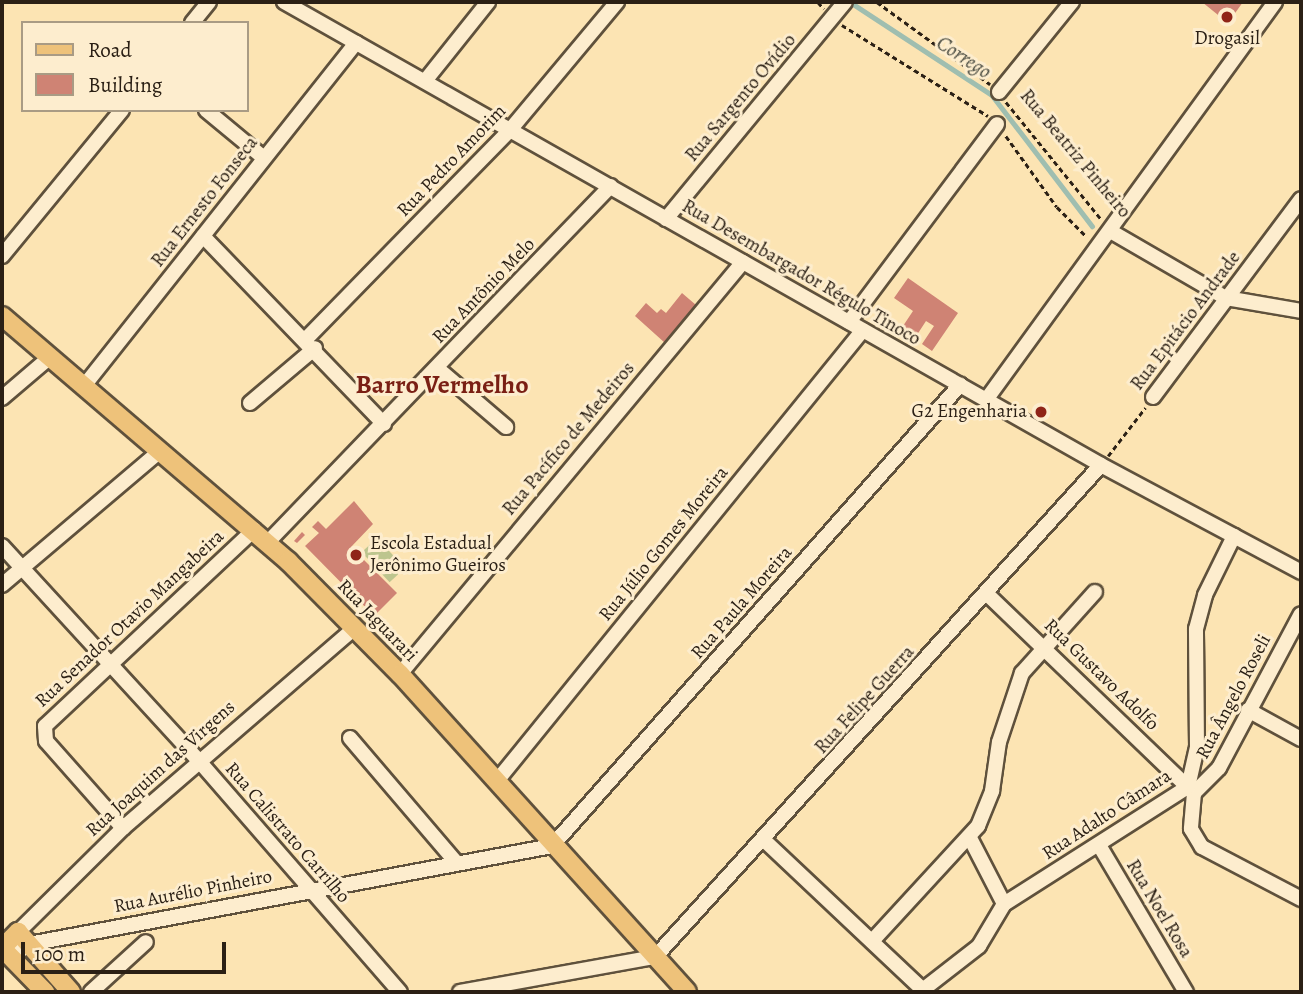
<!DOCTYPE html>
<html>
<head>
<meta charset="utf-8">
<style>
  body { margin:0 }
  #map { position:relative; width:1303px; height:994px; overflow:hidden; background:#fce4b3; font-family:Alegreya,serif }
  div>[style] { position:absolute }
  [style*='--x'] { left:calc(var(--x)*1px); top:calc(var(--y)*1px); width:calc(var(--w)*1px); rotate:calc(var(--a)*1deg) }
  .green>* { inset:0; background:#bdc58e; transform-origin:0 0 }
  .stream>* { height:4.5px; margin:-2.25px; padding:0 2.25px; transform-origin:2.25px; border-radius:2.25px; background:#9fbeb0 }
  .building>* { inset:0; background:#cf8374 }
  .path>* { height:2.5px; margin-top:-1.25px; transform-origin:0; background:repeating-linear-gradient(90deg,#2b2015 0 5px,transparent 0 8.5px) }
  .roads { filter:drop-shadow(2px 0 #5f513c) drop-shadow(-2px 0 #5f513c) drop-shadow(0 2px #5f513c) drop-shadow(0 -2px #5f513c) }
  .minor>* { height:14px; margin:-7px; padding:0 7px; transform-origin:7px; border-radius:7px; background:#fdedce }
  .major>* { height:18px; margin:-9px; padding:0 9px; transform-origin:9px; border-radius:9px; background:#eec27a }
  .dots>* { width:19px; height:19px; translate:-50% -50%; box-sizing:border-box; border:4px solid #fdedce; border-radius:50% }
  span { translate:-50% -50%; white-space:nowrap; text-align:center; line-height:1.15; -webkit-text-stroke:6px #fdedce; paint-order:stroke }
  .poi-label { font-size:19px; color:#2b2015 }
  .right { translate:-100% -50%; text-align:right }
  .left { translate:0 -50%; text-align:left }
  .street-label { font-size:19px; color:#2b2015 }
  .water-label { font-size:21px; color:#4e4f44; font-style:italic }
  .district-label { font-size:26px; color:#7a1f14; font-weight:700 }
  .frame { position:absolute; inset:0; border:4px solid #2b2015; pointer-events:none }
  .legend { position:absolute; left:21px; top:21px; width:228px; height:91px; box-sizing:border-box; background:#fdedce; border:2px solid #a99b84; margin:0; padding:9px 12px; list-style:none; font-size:21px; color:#2b2015 }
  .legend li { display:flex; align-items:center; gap:14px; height:35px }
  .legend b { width:35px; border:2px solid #a99b84 }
  .scale { position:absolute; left:21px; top:942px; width:205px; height:32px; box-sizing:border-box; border:4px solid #2b2015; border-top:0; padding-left:9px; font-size:21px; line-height:24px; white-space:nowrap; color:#2b2015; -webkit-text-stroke:5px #fdedce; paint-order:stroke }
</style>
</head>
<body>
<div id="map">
  <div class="green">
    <div style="left:377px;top:538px;width:41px;height:21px;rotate:47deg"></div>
  </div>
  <div class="stream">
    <div style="--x:850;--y:2;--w:170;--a:33.2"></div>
    <div style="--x:992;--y:95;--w:165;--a:52.6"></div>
  </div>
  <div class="building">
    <div style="clip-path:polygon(1202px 2px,1243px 2px,1228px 23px)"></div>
    <div style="clip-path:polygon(908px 278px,958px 313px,932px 351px,922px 344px,934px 326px,926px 321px,913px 341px,899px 332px,913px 311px,894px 298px)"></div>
    <div style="clip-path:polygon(682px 293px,696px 305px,665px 343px,635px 316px,646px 303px,657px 313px,661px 309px,666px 313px)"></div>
    <div style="clip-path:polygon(354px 501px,373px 524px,351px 547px,397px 593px,374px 616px,305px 546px,319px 533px,312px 527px,318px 521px,326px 529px)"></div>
    <div style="clip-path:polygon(302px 532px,305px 535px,297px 543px,294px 541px)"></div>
  </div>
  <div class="path">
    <div style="--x:818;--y:2;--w:9;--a:49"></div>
    <div style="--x:877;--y:2;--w:140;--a:36"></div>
    <div style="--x:842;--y:25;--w:172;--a:31.9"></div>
    <div style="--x:1006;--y:102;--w:151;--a:50.9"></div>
    <div style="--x:1006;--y:136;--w:87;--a:54.3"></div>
    <div style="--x:1057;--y:207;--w:42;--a:45"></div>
    <div style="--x:1108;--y:456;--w:61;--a:-52.4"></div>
  </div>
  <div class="roads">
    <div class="minor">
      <div style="--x:284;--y:2;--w:939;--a:29.54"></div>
      <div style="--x:1101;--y:465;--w:227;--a:28.1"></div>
      <div style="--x:192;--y:23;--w:27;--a:-51"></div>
      <div style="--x:425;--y:81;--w:101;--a:-51.4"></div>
      <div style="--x:999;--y:92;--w:116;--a:-51"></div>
      <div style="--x:206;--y:110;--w:75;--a:39.6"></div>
      <div style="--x:666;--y:219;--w:281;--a:-50.5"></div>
      <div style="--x:1112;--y:232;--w:132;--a:30.1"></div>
      <div style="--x:1226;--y:298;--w:76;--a:9.8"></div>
      <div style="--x:203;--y:236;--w:261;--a:46.1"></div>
      <div style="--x:2;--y:256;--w:189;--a:-50.6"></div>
      <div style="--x:849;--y:322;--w:247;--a:-53.2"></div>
      <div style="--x:306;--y:339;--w:292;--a:-45.7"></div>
      <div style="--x:510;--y:130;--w:167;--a:-50.1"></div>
      <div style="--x:437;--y:368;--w:91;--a:40.5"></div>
      <div style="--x:84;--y:386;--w:438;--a:-51.6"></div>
      <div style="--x:1153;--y:397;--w:247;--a:-53.2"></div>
      <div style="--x:2;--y:398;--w:63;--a:-40.5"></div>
      <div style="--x:986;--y:400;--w:492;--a:-54"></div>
      <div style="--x:250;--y:403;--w:85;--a:-40.2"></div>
      <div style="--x:268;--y:542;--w:494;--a:-46.1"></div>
      <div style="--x:2;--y:546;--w:292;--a:47.5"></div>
      <div style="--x:199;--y:761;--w:306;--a:49"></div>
      <div style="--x:2;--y:585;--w:207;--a:-40.3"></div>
      <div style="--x:986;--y:593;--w:289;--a:43.9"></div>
      <div style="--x:1194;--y:793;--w:36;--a:95"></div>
      <div style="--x:1191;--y:829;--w:21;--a:59"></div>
      <div style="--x:1202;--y:847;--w:112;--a:27.7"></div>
      <div style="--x:400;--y:674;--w:536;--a:-50.22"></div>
      <div style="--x:1248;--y:710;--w:60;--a:28.7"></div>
      <div style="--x:350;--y:738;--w:163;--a:49.5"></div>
      <div style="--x:496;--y:782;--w:582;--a:-50.93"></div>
      <div style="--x:1194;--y:793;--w:35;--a:-45"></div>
      <div style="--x:1219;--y:768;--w:174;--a:-62"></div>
      <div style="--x:123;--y:828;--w:116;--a:-131.5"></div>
      <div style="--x:46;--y:741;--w:15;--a:-94"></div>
      <div style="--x:45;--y:726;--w:287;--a:-43.2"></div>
      <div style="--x:970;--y:838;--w:74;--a:62.7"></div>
      <div style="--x:765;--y:841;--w:217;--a:43.3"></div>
      <div style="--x:1099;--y:845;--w:171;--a:59.4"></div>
      <div style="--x:18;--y:932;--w:148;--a:-44.7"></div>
      <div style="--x:123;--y:828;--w:306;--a:-40.8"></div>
      <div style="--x:874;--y:939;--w:154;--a:-47.4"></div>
      <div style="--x:978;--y:826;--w:38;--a:-68"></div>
      <div style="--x:992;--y:791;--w:49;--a:-81.9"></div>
      <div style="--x:999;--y:742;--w:73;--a:-71.6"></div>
      <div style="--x:1022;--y:673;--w:109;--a:-48"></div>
      <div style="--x:11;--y:958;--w:23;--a:-38"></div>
      <div style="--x:29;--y:944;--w:532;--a:-10.61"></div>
      <div style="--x:552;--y:846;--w:616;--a:-48.49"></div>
      <div style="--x:91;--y:992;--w:74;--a:-42.3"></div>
      <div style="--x:460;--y:992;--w:198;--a:-10.2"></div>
      <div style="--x:655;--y:957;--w:664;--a:-47.81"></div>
      <div style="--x:920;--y:992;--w:75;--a:-37.9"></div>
      <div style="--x:979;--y:946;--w:49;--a:-59.2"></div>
      <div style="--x:1004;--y:904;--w:218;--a:-32.5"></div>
      <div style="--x:1188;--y:787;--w:41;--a:-77.3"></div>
      <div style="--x:1197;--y:747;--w:118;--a:-90.5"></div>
      <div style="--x:1196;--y:629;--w:35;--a:-75"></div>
      <div style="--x:1205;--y:595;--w:66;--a:-63.8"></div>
    </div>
    <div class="major">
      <div style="--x:2;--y:316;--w:377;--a:40.6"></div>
      <div style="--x:288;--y:561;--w:159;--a:45.3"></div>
      <div style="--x:400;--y:674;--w:428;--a:47.9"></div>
      <div style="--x:2;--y:948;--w:23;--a:-45"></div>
      <div style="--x:18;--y:932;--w:80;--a:48.5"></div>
      <div style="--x:2;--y:948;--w:62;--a:45.7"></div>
    </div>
  </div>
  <div class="dots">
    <div style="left:1227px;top:17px;background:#8f2418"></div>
    <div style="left:1041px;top:412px;background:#8f2418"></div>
    <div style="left:356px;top:555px;background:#8f2418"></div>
  </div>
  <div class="poi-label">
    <span style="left:1227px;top:39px">Drogasil</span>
    <span class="right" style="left:1027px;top:412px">G2 Engenharia</span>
    <span class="left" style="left:370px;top:555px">Escola Estadual<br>Jerônimo Gueiros</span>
  </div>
  <div class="street-label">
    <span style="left:741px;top:98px;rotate:-50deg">Rua Sargento Ovídio</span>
    <span style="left:1075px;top:154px;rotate:50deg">Rua Beatriz Pinheiro</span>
    <span style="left:452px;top:161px;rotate:-46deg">Rua Pedro Amorim</span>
    <span style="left:205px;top:202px;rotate:-52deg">Rua Ernesto Fonseca</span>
    <span style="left:801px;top:273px;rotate:30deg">Rua Desembargador Régulo Tinoco</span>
    <span style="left:484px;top:291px;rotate:-46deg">Rua Antônio Melo</span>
    <span style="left:1186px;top:321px;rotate:-53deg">Rua Epitácio Andrade</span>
    <span style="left:569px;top:439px;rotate:-50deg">Rua Pacífico de Medeiros</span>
    <span style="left:664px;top:544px;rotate:-51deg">Rua Júlio Gomes Moreira</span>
    <span style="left:742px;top:603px;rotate:-49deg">Rua Paula Moreira</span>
    <span style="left:130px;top:619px;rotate:-43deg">Rua Senador Otavio Mangabeira</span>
    <span style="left:377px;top:621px;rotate:46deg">Rua Jaguarari</span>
    <span style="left:1101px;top:675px;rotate:44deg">Rua Gustavo Adolfo</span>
    <span style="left:1234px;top:697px;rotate:-62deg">Rua Ângelo Roseli</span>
    <span style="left:865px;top:700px;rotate:-48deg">Rua Felipe Guerra</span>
    <span style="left:161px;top:769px;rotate:-42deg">Rua Joaquim das Virgens</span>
    <span style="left:1107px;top:815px;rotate:-33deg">Rua Adalto Câmara</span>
    <span style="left:287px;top:833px;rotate:49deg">Rua Calistrato Carrilho</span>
    <span style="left:193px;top:892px;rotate:-11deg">Rua Aurélio Pinheiro</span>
    <span style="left:1159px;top:909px;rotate:59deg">Rua Noel Rosa</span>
  </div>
  <div class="water-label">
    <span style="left:964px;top:57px;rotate:33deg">Corrego</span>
  </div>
  <div class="district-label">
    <span style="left:442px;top:385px">Barro Vermelho</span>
  </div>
  <div class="frame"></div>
  <ul class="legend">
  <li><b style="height:9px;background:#eec27a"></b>Road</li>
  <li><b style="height:19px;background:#cf8374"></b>Building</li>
  </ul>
  <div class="scale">100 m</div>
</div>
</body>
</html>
